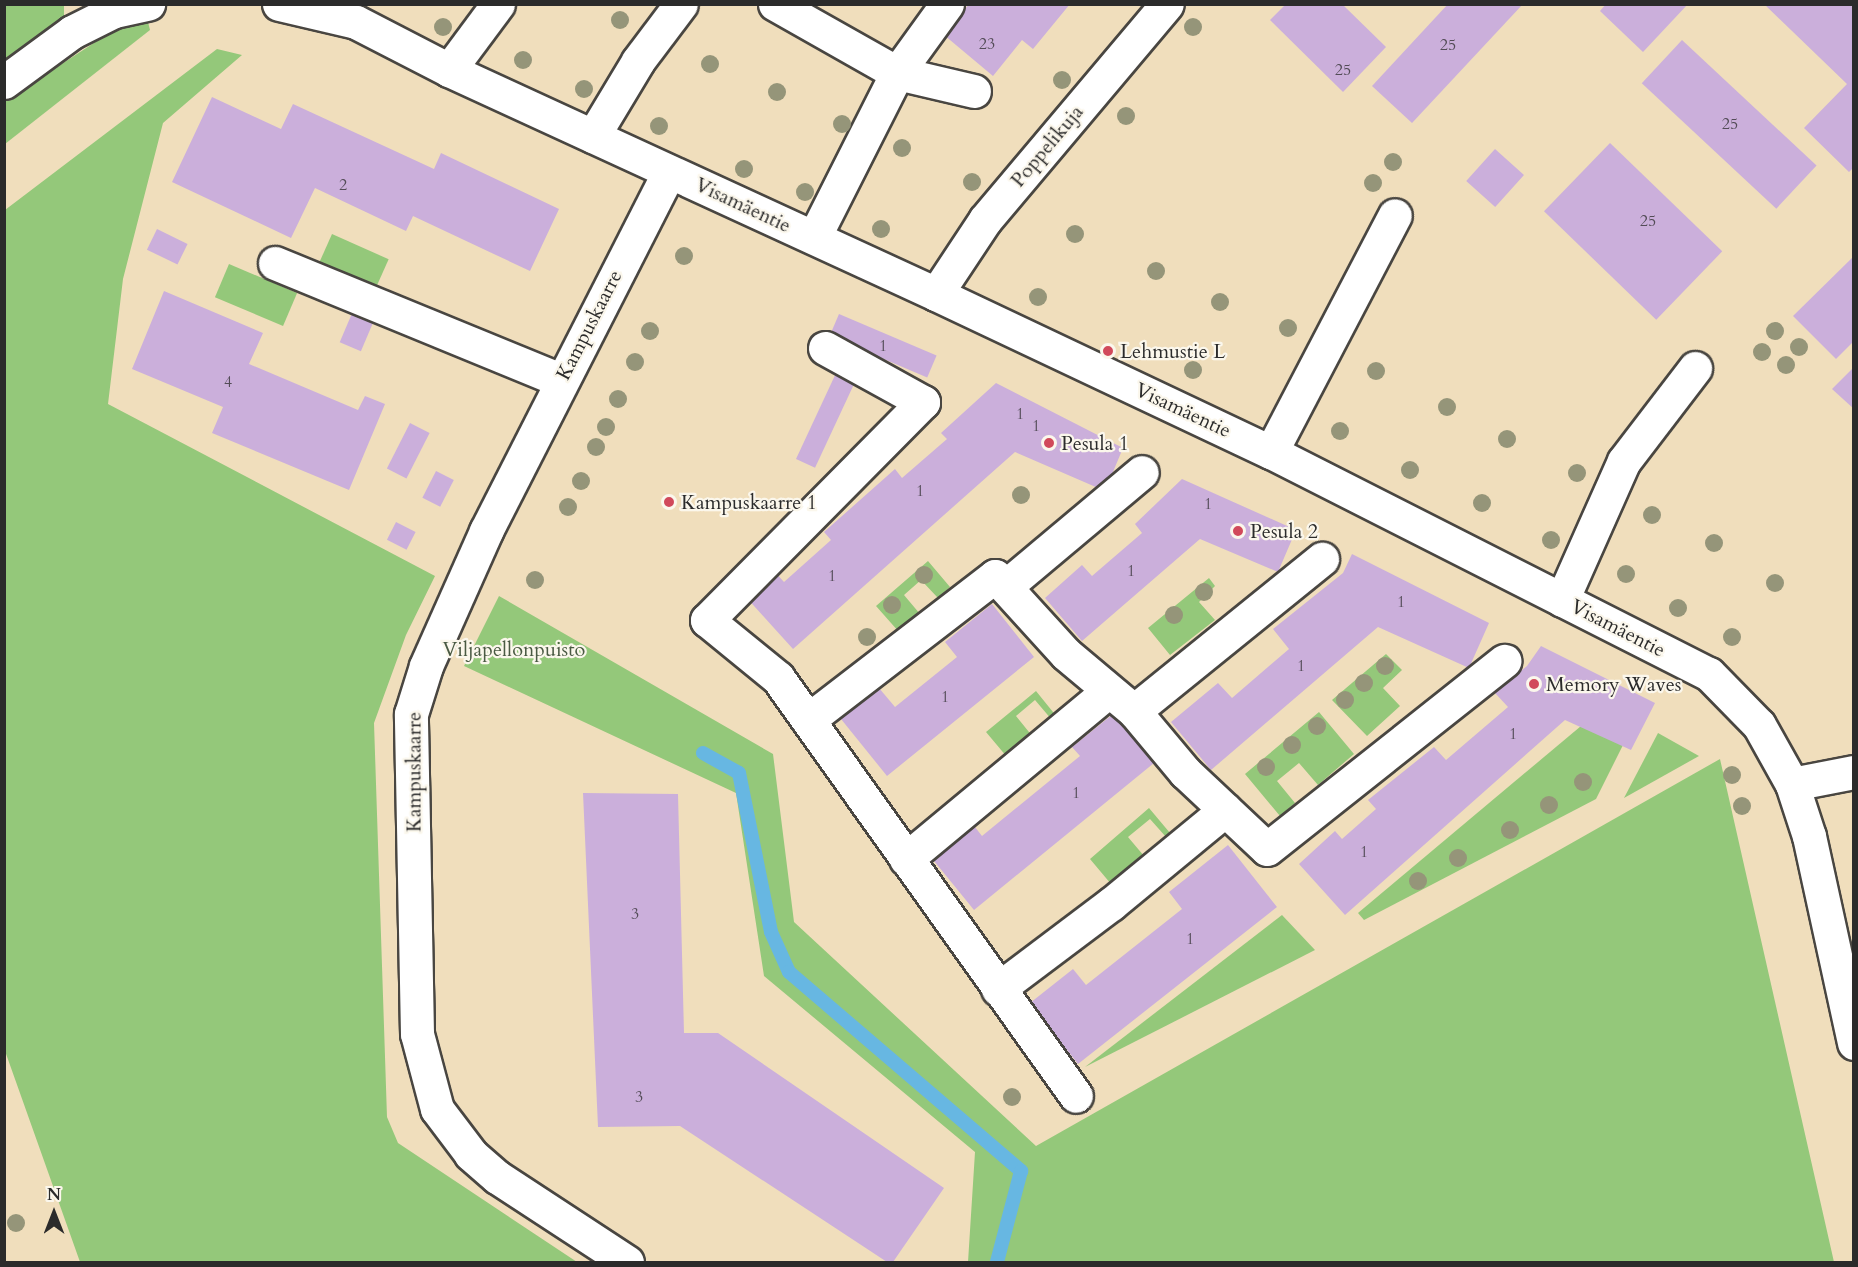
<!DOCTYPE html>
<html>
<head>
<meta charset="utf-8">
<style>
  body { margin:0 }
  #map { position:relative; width:1858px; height:1267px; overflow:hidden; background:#f0debc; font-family:Cardo,serif }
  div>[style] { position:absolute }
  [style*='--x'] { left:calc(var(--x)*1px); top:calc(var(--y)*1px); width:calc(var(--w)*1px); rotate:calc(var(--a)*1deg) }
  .green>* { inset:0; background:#94c87a; transform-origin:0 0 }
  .stream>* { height:14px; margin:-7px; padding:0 7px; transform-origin:7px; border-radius:7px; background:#67b7e2 }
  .building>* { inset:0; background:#cbafdb; transform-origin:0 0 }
  .roads { filter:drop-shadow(2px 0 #494641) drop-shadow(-2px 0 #494641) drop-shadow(0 2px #494641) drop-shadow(0 -2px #494641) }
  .minor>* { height:33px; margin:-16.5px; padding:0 16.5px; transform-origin:16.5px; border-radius:16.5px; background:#fff }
  .trees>* { width:18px; height:18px; margin:-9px; border-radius:50%; background:#959579 }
  .dots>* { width:16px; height:16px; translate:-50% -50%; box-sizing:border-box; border:3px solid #fbf7ec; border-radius:50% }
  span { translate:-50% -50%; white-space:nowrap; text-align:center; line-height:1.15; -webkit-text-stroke:4.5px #fbf7ec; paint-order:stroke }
  .number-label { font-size:16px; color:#534c57 }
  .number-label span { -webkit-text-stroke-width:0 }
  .street-label { font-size:20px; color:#2b2b2b }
  .poi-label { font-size:20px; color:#2b2b2b }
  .left { translate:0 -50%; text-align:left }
  .park-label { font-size:20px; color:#4a5a43 }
  .frame { position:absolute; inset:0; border:6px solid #2b2b2b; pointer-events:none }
  .north { position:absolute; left:24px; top:1183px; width:60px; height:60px; -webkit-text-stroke:4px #fbf7ec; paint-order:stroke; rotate:0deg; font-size:16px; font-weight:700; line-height:24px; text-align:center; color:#2b2b2b }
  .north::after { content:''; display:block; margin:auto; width:21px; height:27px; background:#2b2b2b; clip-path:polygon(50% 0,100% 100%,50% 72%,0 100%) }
</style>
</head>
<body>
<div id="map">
  <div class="green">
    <div style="clip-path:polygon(5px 4px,64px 5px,64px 16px,5px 60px)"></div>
    <div style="clip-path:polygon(148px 22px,150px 30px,5px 144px,5px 101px,123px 24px)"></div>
    <div style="clip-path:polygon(217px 49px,242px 55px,163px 123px,123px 279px,108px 404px,435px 576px,406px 635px,374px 723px,387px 1117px,398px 1143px,577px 1262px,80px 1262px,5px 1051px,5px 210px)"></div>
    <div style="left:332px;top:234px;width:62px;height:31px;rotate:24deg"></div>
    <div style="left:229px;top:264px;width:74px;height:36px;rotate:23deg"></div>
    <div style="clip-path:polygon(928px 561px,950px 587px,938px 598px,921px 580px,904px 595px,920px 614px,899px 632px,876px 606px)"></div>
    <div style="clip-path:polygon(1209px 578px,1215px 586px,1199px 602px,1215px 620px,1170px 655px,1148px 628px)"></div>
    <div style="clip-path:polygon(499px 596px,773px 754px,794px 922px,1036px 1146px,1720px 759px,1834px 1262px,968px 1262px,975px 1152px,764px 976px,736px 793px,464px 666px)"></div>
    <div style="clip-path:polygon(1386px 654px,1402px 670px,1383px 688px,1400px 706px,1367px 736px,1332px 700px)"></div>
    <div style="clip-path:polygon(1036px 691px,1057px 717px,1052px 720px,1035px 700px,1016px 716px,1033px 737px,1007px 757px,986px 732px)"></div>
    <div style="clip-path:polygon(1319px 712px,1354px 754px,1318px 785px,1299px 763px,1277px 781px,1295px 803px,1280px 816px,1245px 774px)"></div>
    <div style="clip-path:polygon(1581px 726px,1625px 741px,1596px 799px,1364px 920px,1358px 913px)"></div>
    <div style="clip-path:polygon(1658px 733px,1699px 756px,1624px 798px)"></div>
    <div style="clip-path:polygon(1149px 808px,1170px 833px,1166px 837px,1150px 819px,1128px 837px,1144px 856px,1111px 884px,1090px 859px)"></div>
    <div style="clip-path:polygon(1282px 915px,1315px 950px,1085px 1067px)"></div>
  </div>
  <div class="stream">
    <div style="--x:703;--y:753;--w:41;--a:29.1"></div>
    <div style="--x:739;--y:773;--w:162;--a:78.6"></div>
    <div style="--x:771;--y:932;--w:44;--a:65.8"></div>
    <div style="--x:789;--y:972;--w:306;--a:40.6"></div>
    <div style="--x:1021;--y:1171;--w:94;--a:104.8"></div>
  </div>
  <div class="building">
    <div style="clip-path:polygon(969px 4px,985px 6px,1070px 4px,1033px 49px,1022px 40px,993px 76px,944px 35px)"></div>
    <div style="clip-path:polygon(1286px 4px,1342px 4px,1386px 47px,1343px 92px,1270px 20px)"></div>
    <div style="clip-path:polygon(1448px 4px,1523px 4px,1412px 123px,1372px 86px)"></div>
    <div style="clip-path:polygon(1606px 4px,1688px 4px,1643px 52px,1600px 11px)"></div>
    <div style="clip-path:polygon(1764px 4px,1849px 4px,1854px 8px,1854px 167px,1849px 172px,1804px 128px,1847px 84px)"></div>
    <div style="left:1682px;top:40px;width:184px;height:59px;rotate:43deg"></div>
    <div style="clip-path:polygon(212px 97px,281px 129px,293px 104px,434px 169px,441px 153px,559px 209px,530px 271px,413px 216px,406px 231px,315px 188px,291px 238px,172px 182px)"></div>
    <div style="left:1610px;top:143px;width:156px;height:95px;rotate:44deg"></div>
    <div style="left:1495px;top:149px;width:39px;height:43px;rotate:42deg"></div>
    <div style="left:157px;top:229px;width:34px;height:23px;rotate:26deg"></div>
    <div style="clip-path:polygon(1854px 256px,1854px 341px,1836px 359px,1793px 316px)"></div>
    <div style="clip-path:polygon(164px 291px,263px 333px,249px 364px,358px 410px,365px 396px,385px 404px,349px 490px,212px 433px,223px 407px,132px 369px)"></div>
    <div style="left:353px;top:311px;width:23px;height:34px;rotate:23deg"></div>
    <div style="left:839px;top:314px;width:106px;height:24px;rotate:23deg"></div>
    <div style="clip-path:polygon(1854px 367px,1854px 409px,1832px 389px)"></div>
    <div style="left:837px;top:371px;width:21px;height:97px;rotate:25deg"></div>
    <div style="clip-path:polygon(996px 383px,1123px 448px,1105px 491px,1015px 452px,793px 649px,745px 596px,774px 571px,784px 582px,831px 540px,824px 532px,895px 469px,902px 478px,947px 439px,941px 433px)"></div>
    <div style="left:410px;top:423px;width:22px;height:51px;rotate:27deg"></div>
    <div style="left:436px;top:471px;width:20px;height:30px;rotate:27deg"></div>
    <div style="clip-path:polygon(1182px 479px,1296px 530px,1278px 572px,1200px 539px,1082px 641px,1045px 598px,1082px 565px,1092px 576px,1142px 533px,1135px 524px)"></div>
    <div style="left:396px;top:522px;width:22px;height:20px;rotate:27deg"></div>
    <div style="clip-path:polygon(1352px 554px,1489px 623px,1469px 668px,1378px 627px,1211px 770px,1171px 722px,1218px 683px,1232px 698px,1289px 649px,1273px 629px,1343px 573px)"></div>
    <div style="clip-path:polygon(992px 604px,1034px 657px,887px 776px,841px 719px,879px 688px,895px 707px,957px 657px,945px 642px)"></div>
    <div style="clip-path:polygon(1541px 646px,1655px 703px,1631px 750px,1565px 720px,1345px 915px,1299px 864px,1335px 831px,1342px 839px,1376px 809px,1368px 800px,1434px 747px,1446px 760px,1508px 707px,1495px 693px,1527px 666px)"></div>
    <div style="clip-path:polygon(1113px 714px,1154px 763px,974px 910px,930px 856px,971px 822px,982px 836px,1080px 756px,1072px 747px)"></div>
    <div style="clip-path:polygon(583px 793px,678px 794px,684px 1033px,718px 1033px,944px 1188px,893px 1262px,887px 1262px,680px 1126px,598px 1127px)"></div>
    <div style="clip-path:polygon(1228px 845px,1277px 907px,1078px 1064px,1030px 1003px,1073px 969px,1086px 985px,1182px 909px,1169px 892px)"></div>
  </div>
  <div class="roads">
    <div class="minor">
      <div style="--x:279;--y:4;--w:79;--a:13.2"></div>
      <div style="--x:356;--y:22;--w:105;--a:27.3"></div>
      <div style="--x:449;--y:70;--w:536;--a:24.7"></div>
      <div style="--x:936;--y:294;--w:370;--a:25.3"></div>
      <div style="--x:1271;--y:452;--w:491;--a:26.9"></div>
      <div style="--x:1709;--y:674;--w:71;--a:45.6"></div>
      <div style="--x:1759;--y:725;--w:68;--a:60.8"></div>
      <div style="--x:1792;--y:784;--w:55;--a:71.9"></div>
      <div style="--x:1809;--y:836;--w:212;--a:77.7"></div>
      <div style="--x:775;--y:4;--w:140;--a:29.5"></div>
      <div style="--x:897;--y:73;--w:184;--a:116.8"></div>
      <div style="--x:947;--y:4;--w:85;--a:125.9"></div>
      <div style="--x:897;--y:73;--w:79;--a:13.2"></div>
      <div style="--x:449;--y:70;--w:82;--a:-53.4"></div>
      <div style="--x:4;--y:82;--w:84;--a:-36.3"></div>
      <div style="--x:72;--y:32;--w:47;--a:-26.6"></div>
      <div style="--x:114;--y:11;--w:35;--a:-12"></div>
      <div style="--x:593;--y:136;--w:87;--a:-59"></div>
      <div style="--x:638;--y:61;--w:71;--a:-53"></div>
      <div style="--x:275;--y:263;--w:308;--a:22.3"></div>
      <div style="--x:936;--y:294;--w:89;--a:-56.5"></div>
      <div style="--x:985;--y:220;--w:282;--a:-49.9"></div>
      <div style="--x:825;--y:348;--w:112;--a:28.9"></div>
      <div style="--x:923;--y:402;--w:307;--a:134.7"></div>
      <div style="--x:707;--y:620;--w:92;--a:39.2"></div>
      <div style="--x:778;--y:678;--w:513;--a:54.51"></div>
      <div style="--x:1271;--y:452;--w:267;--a:-62.4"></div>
      <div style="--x:1006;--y:586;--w:177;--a:-40"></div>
      <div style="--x:1562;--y:600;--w:152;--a:-66"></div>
      <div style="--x:1624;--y:461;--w:117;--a:-52.6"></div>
      <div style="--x:1134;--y:711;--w:242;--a:-39"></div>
      <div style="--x:808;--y:720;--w:236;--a:-37.6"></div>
      <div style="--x:995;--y:576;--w:105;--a:47.7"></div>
      <div style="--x:1066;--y:654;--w:89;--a:40"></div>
      <div style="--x:1134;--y:711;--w:80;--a:50.1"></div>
      <div style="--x:1185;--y:772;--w:112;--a:43.2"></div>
      <div style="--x:1267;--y:849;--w:303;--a:-38.4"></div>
      <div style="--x:1792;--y:784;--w:63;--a:-11"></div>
      <div style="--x:906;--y:859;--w:263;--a:-39.7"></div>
      <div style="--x:998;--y:989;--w:141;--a:-37"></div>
      <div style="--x:1111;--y:904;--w:148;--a:-39.5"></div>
      <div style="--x:627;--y:1262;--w:155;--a:-146.8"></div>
      <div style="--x:497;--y:1177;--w:35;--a:-139"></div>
      <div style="--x:471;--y:1154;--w:56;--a:-127.1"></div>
      <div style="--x:437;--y:1109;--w:78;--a:-104.9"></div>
      <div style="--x:417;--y:1034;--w:320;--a:-91.1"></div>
      <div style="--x:411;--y:714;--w:50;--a:-72.6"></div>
      <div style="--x:426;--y:666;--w:148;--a:-66"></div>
      <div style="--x:486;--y:531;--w:403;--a:-63"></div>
    </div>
  </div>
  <div class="trees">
    <div style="left:620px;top:20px"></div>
    <div style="left:443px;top:27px"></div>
    <div style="left:1193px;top:27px"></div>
    <div style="left:523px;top:60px"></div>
    <div style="left:710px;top:64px"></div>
    <div style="left:1062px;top:80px"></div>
    <div style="left:584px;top:89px"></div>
    <div style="left:777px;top:92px"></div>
    <div style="left:1126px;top:116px"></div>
    <div style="left:842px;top:124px"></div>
    <div style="left:659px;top:126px"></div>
    <div style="left:902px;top:148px"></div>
    <div style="left:1393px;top:162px"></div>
    <div style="left:744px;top:169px"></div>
    <div style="left:972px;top:182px"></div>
    <div style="left:1373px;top:183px"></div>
    <div style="left:805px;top:192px"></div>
    <div style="left:881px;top:229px"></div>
    <div style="left:1075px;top:234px"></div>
    <div style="left:684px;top:256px"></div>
    <div style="left:1156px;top:271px"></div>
    <div style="left:1038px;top:297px"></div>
    <div style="left:1220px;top:302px"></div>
    <div style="left:1288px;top:328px"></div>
    <div style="left:650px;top:331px"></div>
    <div style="left:1775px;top:331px"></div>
    <div style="left:1799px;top:347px"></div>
    <div style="left:1762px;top:352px"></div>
    <div style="left:635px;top:362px"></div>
    <div style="left:1786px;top:365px"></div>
    <div style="left:1193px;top:370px"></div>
    <div style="left:1376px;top:371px"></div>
    <div style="left:618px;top:399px"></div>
    <div style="left:1447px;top:407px"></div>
    <div style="left:606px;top:427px"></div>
    <div style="left:1340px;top:431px"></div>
    <div style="left:1507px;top:439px"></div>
    <div style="left:596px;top:447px"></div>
    <div style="left:1410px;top:470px"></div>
    <div style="left:1577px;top:473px"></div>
    <div style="left:581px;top:481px"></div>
    <div style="left:1021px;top:495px"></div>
    <div style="left:1482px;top:503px"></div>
    <div style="left:568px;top:507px"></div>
    <div style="left:1652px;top:515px"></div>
    <div style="left:1551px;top:540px"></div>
    <div style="left:1714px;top:543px"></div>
    <div style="left:1626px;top:574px"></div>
    <div style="left:924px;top:575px"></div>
    <div style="left:535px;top:580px"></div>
    <div style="left:1775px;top:583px"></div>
    <div style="left:1204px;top:592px"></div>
    <div style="left:892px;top:605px"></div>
    <div style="left:1678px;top:608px"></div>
    <div style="left:1174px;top:615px"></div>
    <div style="left:867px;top:637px"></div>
    <div style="left:1732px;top:637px"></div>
    <div style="left:1385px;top:666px"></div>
    <div style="left:1364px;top:683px"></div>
    <div style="left:1345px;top:700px"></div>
    <div style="left:1317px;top:726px"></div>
    <div style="left:1292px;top:745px"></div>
    <div style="left:1266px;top:767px"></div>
    <div style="left:1732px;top:775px"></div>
    <div style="left:1583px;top:782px"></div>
    <div style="left:1549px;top:805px"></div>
    <div style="left:1742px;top:806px"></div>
    <div style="left:1510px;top:830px"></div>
    <div style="left:1458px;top:858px"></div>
    <div style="left:1418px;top:881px"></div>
    <div style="left:1012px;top:1097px"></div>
    <div style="left:16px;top:1223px"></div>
  </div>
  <div class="dots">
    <div style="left:1108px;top:351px;background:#d1495b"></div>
    <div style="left:1049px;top:443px;background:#d1495b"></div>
    <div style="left:669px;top:502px;background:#d1495b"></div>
    <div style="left:1238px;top:531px;background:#d1495b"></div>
    <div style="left:1534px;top:684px;background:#d1495b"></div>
  </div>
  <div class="number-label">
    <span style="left:987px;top:44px">23</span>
    <span style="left:1448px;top:45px">25</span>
    <span style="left:1343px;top:70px">25</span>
    <span style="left:1730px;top:124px">25</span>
    <span style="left:343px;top:185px">2</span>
    <span style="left:1648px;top:221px">25</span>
    <span style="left:883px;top:346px">1</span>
    <span style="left:228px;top:382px">4</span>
    <span style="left:1020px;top:414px">1</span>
    <span style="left:1036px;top:426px">1</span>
    <span style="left:920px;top:491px">1</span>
    <span style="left:1208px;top:504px">1</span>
    <span style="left:1131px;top:571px">1</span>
    <span style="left:832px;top:576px">1</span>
    <span style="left:1401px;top:602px">1</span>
    <span style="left:1301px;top:666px">1</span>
    <span style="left:945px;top:697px">1</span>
    <span style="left:1513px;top:734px">1</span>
    <span style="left:1076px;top:793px">1</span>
    <span style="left:1364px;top:852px">1</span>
    <span style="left:635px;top:914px">3</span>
    <span style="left:1190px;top:939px">1</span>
    <span style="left:639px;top:1097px">3</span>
  </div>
  <div class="street-label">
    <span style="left:1047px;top:146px;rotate:-50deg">Poppelikuja</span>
    <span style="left:743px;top:205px;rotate:25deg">Visamäentie</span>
    <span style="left:589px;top:325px;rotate:-63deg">Kampuskaarre</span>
    <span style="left:1183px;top:410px;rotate:25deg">Visamäentie</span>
    <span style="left:1618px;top:628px;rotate:27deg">Visamäentie</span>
    <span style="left:414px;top:772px;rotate:-90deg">Kampuskaarre</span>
  </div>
  <div class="poi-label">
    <span class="left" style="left:1120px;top:351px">Lehmustie L</span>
    <span class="left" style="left:1061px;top:443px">Pesula 1</span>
    <span class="left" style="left:681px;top:502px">Kampuskaarre 1</span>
    <span class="left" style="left:1250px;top:531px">Pesula 2</span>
    <span class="left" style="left:1546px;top:684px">Memory Waves</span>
  </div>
  <div class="park-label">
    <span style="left:514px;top:649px">Viljapellonpuisto</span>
  </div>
  <div class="frame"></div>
  <div class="north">N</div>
</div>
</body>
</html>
